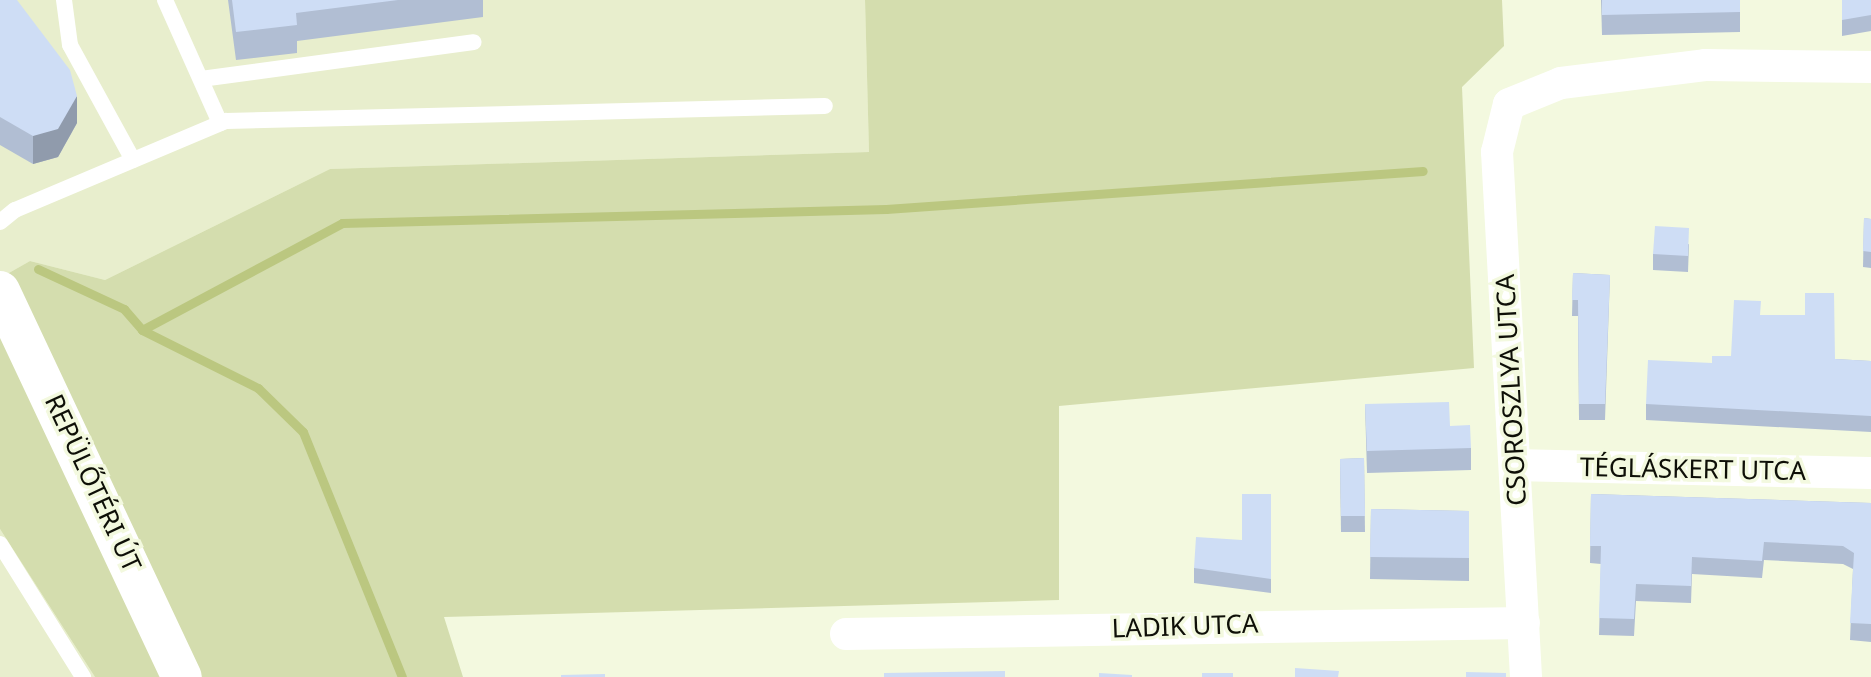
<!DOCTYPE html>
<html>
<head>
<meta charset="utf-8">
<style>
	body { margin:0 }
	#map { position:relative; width:1871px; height:677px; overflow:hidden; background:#f3f9df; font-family:"Noto Sans",sans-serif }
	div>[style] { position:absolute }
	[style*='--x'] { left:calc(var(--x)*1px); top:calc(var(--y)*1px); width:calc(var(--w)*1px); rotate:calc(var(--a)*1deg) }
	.built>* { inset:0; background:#e8eecd }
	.green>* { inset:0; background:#d4ddae }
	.stream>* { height:9px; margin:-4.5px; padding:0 4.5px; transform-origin:4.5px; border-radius:4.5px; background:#bbc780 }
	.service>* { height:16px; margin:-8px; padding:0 8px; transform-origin:8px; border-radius:8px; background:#fff }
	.minor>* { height:32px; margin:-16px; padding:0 16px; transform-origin:16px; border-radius:16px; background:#fff }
	.tertiary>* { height:40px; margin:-20px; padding:0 20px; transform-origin:20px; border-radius:20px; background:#fff }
	.wall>* { inset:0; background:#b1bed3 }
	.shaded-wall>* { inset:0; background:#909bac }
	.building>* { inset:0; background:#ceddf5 }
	span { translate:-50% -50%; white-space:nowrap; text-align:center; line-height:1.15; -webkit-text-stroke:7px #f3f9df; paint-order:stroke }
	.street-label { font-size:26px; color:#0e0f07 }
</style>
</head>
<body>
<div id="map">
	<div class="built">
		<div style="clip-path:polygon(0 0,865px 0,869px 152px,330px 169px,105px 280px,30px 261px,0 278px)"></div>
		<div style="clip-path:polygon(0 529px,95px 677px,0 677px)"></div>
	</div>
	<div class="green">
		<div style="clip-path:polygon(865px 0,1502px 0,1504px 46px,1462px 87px,1474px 368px,1059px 406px,1059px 600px,444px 617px,463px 677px,95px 677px,0 529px,0 278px,30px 261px,105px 280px,330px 169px,869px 152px)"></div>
	</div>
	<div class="stream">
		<div style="--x:38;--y:269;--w:95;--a:24.9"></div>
		<div style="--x:124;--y:309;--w:28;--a:49"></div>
		<div style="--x:142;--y:330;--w:227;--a:-28.1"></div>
		<div style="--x:342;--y:223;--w:544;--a:-1.47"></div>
		<div style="--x:886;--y:209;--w:538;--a:-4.05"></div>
		<div style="--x:142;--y:330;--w:130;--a:26.6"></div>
		<div style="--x:258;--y:388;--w:63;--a:44.4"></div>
		<div style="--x:303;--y:432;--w:264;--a:68"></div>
	</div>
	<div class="service">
		<div style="--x:64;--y:0;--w:45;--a:82.4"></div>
		<div style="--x:70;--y:45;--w:131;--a:61.3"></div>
		<div style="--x:165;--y:0;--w:135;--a:65.9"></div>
		<div style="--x:201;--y:79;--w:275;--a:-7.7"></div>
		<div style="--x:0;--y:222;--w:19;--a:-39"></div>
		<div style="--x:15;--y:210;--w:229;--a:-22.9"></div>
		<div style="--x:226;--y:121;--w:599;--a:-1.43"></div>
		<div style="--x:0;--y:544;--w:157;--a:58"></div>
	</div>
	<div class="minor">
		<div style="--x:1515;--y:465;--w:356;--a:1.3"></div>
		<div style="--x:846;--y:634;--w:678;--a:-0.93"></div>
		<div style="--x:1526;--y:677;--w:526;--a:-93.16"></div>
		<div style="--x:1497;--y:152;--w:49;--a:-76"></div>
		<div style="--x:1509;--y:104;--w:56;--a:-22"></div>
		<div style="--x:1561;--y:83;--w:145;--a:-7.1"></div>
		<div style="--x:1705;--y:65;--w:166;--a:0.7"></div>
	</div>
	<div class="tertiary">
		<div style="--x:0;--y:291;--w:427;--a:64.8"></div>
	</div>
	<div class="wall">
		<div style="clip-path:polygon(0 0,77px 123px,58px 157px,33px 164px,0 145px)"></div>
		<div style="clip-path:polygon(228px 0,483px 0,483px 17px,297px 41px,297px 53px,236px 60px)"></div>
		<div style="clip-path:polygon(1601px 0,1740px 0,1740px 32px,1602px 35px)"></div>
		<div style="clip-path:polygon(1842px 0,1871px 0,1871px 31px,1842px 36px)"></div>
		<div style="clip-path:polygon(1864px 218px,1871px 219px,1871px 268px,1863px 267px)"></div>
		<div style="clip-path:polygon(1689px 244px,1688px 272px,1653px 270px,1653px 254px)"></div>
		<div style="clip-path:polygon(1573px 273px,1610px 275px,1605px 420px,1579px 420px,1578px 316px,1572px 316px)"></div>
		<div style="clip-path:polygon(1761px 315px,1835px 359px,1871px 361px,1871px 432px,1646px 420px,1646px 404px,1712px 363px,1731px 356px)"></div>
		<div style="clip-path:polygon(1365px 404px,1450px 426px,1471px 448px,1471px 470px,1367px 473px)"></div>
		<div style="clip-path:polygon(1364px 458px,1365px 532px,1341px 532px,1340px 459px)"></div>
		<div style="clip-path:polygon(1271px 494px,1271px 593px,1194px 583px,1194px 568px,1242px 540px)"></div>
		<div style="clip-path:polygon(1591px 494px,1871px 503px,1871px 642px,1850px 640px,1853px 569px,1843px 564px,1764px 560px,1762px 578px,1692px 574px,1691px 603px,1636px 601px,1634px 636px,1599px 635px,1601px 564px,1590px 563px)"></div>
		<div style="clip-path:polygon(1371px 509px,1469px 511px,1469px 581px,1370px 579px)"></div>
	</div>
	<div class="shaded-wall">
		<div style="clip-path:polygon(77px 96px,77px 123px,58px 157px,33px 164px,33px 136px)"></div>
	</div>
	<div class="building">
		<div style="clip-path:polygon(0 0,17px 0,70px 70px,77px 96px,58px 129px,33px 136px,0 117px)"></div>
		<div style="clip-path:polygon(232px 0,398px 0,296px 13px,297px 25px,236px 32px)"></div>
		<div style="clip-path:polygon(1602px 0,1740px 0,1740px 12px,1602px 15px)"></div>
		<div style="clip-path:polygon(1842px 0,1871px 0,1871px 15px,1842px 20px)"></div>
		<div style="clip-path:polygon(1864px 218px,1871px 219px,1871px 252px,1863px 251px)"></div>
		<div style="clip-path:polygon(1655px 226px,1689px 228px,1688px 256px,1653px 254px)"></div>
		<div style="clip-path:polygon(1573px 273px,1610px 275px,1605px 404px,1579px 404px,1578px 300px,1572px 300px)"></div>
		<div style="clip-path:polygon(1805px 293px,1834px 293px,1835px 359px,1871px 361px,1871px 416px,1646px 404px,1648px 360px,1712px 363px,1712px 356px,1731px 356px,1734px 300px,1761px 301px,1760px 315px,1805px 315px)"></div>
		<div style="clip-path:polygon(1449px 402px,1450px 426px,1470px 425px,1471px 448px,1367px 451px,1365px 404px)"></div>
		<div style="clip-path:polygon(1364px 458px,1365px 516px,1341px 516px,1340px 459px)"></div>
		<div style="clip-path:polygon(1242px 494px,1271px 494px,1271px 579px,1194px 568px,1196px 537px,1242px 540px)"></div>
		<div style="clip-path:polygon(1591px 494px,1871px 503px,1871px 624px,1850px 623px,1854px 553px,1843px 546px,1764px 542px,1762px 561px,1692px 557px,1691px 586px,1636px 584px,1634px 619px,1599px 618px,1601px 546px,1590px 546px)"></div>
		<div style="clip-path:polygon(1371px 509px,1469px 511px,1469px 558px,1370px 557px)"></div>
		<div style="clip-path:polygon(1295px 668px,1339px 671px,1338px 677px,1295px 677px)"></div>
		<div style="clip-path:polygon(1005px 671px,1005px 677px,884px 677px,884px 673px)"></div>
		<div style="clip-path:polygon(1466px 672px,1506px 673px,1506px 677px,1466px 677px)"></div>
		<div style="clip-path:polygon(1099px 673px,1132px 675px,1132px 677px,1099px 677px)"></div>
		<div style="clip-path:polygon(1202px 673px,1233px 673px,1233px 677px,1202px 677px)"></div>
		<div style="clip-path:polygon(605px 674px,605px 677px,561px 677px,561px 675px)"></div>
	</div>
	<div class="street-label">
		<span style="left:1511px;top:390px;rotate:-93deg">CSOROSZLYA UTCA</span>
		<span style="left:1693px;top:469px;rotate:1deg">TÉGLÁSKERT UTCA</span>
		<span style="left:93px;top:483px;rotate:65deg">REPÜLŐTÉRI ÚT</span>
		<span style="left:1185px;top:626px;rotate:-2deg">LADIK UTCA</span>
	</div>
</div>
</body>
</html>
